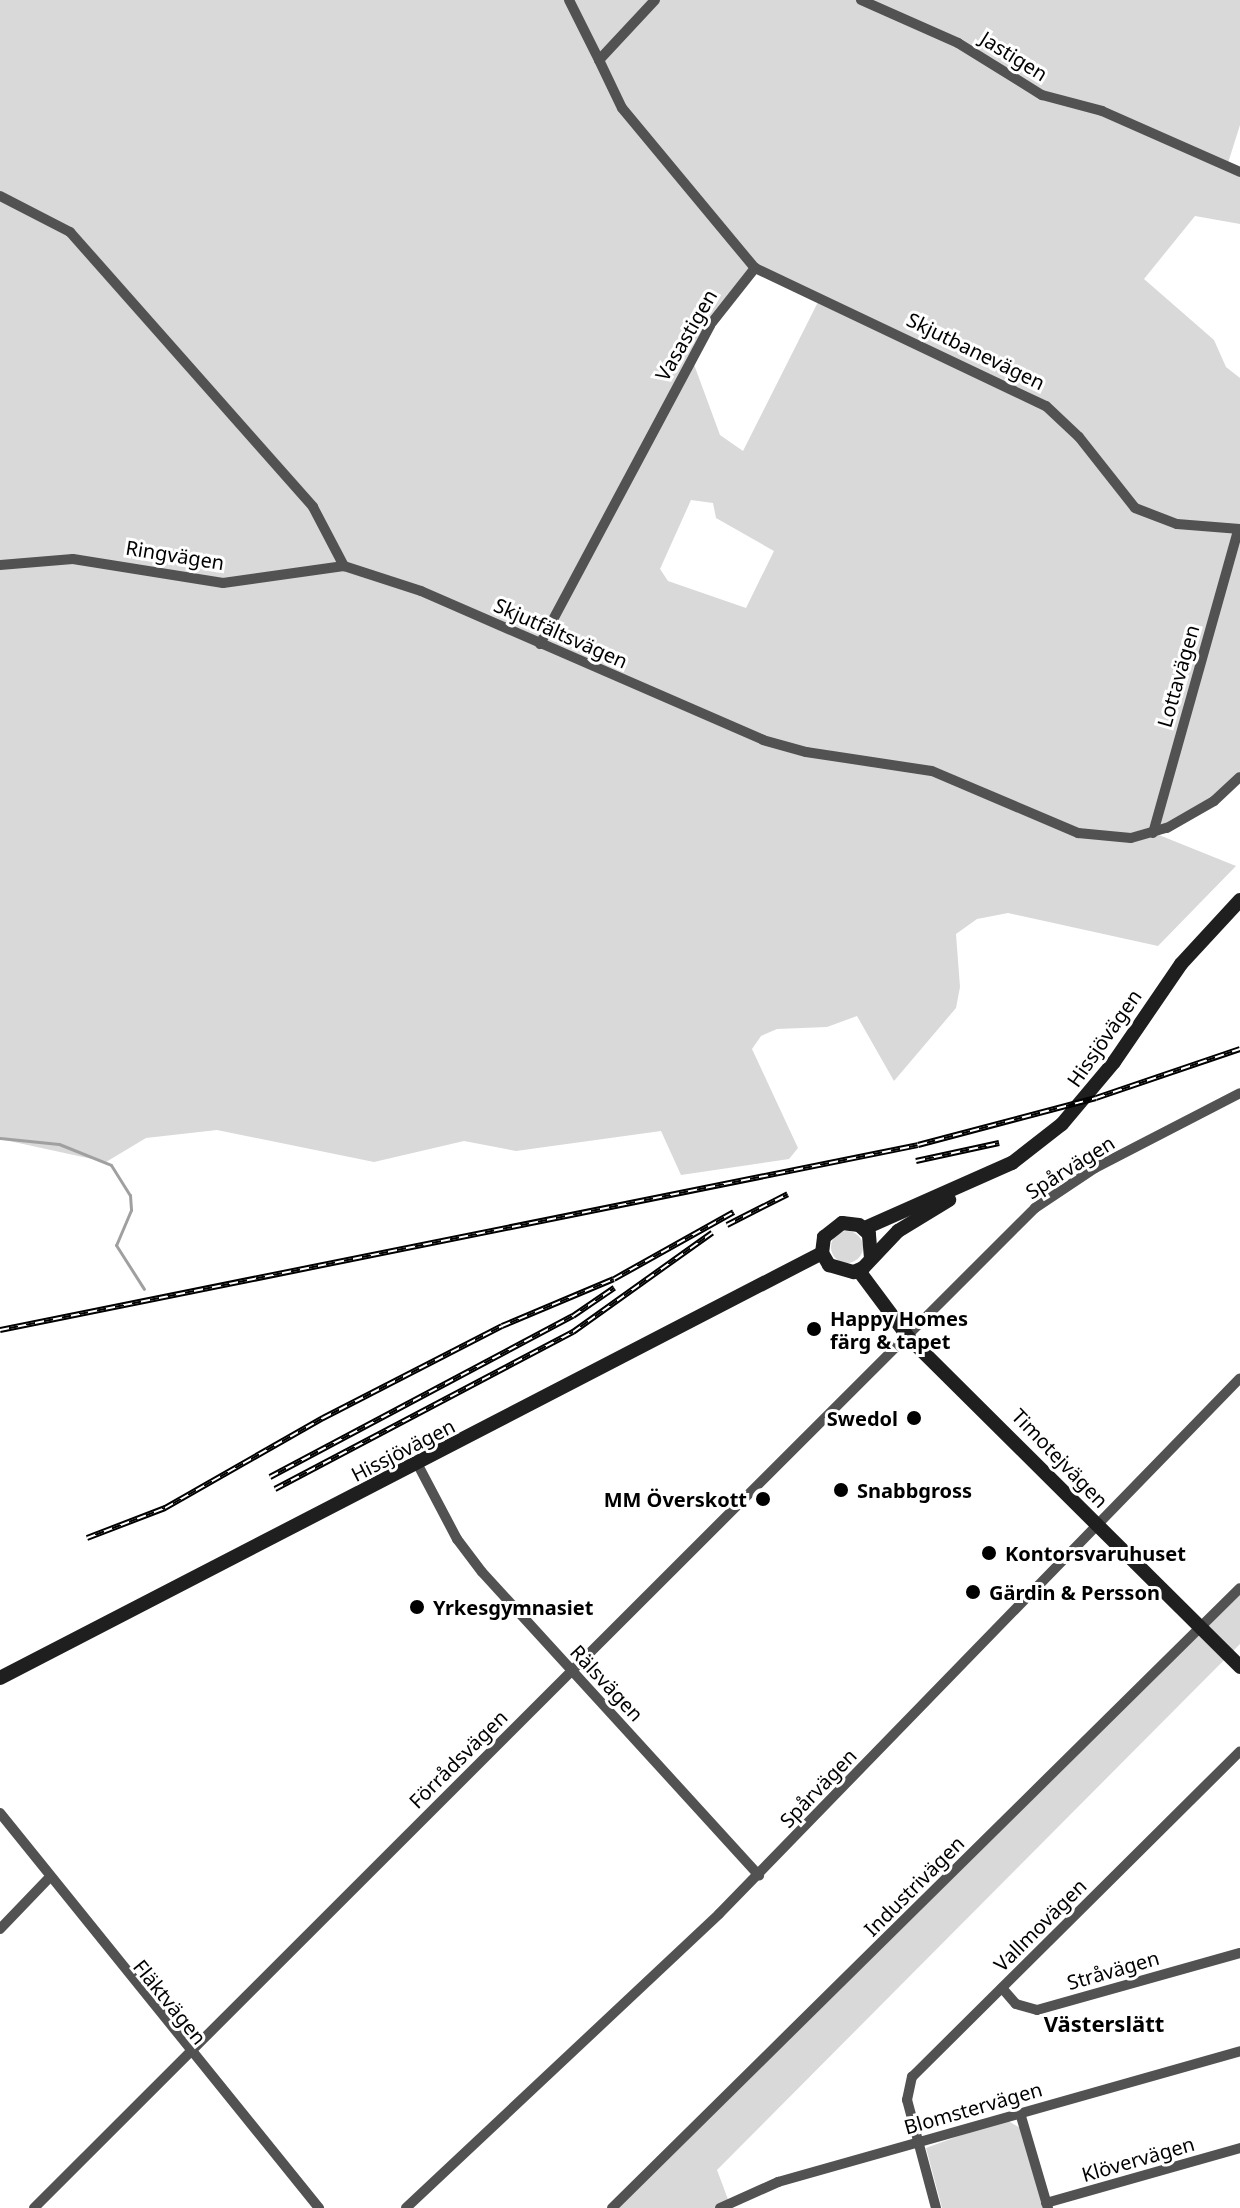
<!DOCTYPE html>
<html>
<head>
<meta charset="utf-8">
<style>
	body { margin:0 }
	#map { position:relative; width:1240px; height:2208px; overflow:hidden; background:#fff; font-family:"Noto Sans",sans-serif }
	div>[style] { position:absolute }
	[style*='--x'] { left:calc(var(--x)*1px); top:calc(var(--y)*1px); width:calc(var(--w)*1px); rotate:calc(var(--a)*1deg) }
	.green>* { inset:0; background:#d9d9d9 }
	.round { border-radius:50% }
	.stream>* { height:3px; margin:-1.5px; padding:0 1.5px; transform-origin:1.5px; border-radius:1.5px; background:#a0a0a0 }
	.street>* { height:10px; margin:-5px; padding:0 5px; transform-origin:5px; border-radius:5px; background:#525252 }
	.secondary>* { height:14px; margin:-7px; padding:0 7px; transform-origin:7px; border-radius:7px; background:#1f1f1f }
	.rail>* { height:6px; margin-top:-3px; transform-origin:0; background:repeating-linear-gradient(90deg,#fff 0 9px,#000 0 18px); box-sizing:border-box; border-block:2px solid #000 }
	.dots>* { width:22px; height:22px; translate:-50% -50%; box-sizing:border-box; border:4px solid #fff; border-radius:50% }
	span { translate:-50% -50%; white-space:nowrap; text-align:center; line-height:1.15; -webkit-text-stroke:6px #fff; paint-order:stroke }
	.street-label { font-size:20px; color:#000 }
	.poi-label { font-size:20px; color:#000; font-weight:700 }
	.left { translate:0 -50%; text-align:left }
	.right { translate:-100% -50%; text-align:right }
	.neighbourhood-label { font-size:22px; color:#000; font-weight:700 }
</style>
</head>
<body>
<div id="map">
	<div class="green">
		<div style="clip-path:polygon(evenodd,0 0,1240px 0,1240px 125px,1228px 163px,1240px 171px,1240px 224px,1195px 216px,1144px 279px,1214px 340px,1226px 367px,1240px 378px,1240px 777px,1214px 801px,1154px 833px,1236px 866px,1158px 946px,1008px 913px,977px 919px,956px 934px,960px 987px,956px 1008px,894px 1081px,857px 1016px,827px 1027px,777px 1029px,761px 1036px,752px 1049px,798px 1148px,789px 1159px,681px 1175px,661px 1131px,516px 1151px,464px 1141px,374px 1162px,217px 1130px,146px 1138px,106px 1162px,0 1139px,0 0,755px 268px,820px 298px,743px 451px,720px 435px,692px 359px,755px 268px,0 0,691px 500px,713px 503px,716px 518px,774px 551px,746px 608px,668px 581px,660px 569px,691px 500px)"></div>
		<div class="round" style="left:831px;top:1231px;width:32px;height:32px"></div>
		<div style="clip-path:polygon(1240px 1588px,1240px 1644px,717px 2170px,729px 2202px,720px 2208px,612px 2208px)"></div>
		<div style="clip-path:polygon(1005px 2119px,1022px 2129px,1044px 2208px,942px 2208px,926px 2148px)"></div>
	</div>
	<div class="stream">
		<div style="--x:0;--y:1138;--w:59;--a:5.8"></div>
		<div style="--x:59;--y:1144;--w:56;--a:22"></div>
		<div style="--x:111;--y:1165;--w:36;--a:58"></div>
		<div style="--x:130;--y:1195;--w:15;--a:86"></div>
		<div style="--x:131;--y:1210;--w:38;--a:113"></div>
		<div style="--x:116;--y:1245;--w:52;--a:57.5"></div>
	</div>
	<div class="street">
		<div style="--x:569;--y:0;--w:67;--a:63.4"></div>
		<div style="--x:655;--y:0;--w:82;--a:133"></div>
		<div style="--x:599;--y:60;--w:53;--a:64.4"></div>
		<div style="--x:622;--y:108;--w:208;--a:50.3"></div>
		<div style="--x:861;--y:0;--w:106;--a:23.9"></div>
		<div style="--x:958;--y:43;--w:99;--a:31.8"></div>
		<div style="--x:1042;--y:95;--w:62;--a:14.9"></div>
		<div style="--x:1102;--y:111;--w:151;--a:23.8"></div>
		<div style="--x:0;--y:196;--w:79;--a:27.2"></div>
		<div style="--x:70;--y:232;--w:367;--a:48.5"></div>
		<div style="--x:313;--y:507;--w:67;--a:62.3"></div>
		<div style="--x:344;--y:566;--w:81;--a:18"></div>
		<div style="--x:421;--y:591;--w:373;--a:23.5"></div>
		<div style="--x:763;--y:740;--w:45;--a:15.6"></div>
		<div style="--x:806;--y:752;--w:127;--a:8.6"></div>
		<div style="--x:932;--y:771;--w:159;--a:23"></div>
		<div style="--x:1078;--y:833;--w:53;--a:5.4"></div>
		<div style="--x:1131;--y:838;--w:37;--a:-16"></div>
		<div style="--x:1167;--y:828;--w:54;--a:-29.9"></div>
		<div style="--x:1214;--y:801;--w:35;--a:-43"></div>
		<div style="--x:755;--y:268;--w:322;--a:25.4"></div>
		<div style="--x:1046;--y:406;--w:45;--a:43.2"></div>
		<div style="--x:1079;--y:437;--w:90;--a:51.7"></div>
		<div style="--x:1135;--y:508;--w:45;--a:20.9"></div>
		<div style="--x:1177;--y:524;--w:63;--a:4.5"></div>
		<div style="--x:0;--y:565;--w:73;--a:-4.7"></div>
		<div style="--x:73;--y:559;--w:152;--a:9.1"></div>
		<div style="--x:223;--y:583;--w:122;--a:-8"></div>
		<div style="--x:540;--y:644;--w:361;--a:-61.9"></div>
		<div style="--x:710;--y:325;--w:73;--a:-51.7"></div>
		<div style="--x:1153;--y:833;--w:315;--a:-74.3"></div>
		<div style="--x:418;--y:1465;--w:84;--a:62.2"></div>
		<div style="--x:457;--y:1539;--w:41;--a:52.9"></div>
		<div style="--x:482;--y:1572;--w:411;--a:47.6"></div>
		<div style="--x:0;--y:1813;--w:508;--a:51.08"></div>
		<div style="--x:0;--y:1929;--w:69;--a:-46.2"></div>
		<div style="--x:1002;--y:1988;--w:21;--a:49"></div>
		<div style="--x:1016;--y:2004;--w:22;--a:16"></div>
		<div style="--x:1037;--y:2010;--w:211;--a:-15.7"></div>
		<div style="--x:1020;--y:2113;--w:99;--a:73.6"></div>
		<div style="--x:1046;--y:2203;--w:202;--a:-15.8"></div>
		<div style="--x:34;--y:2208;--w:1415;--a:-44.97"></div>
		<div style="--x:1035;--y:1208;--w:72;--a:-33.7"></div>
		<div style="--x:1095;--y:1168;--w:163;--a:-27.3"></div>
		<div style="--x:406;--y:2208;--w:429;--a:-43.2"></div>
		<div style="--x:719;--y:1914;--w:747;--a:-45.81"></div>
		<div style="--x:612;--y:2208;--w:882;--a:-44.63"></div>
		<div style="--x:720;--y:2208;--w:64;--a:-24.1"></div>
		<div style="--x:778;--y:2182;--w:480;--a:-15.8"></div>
		<div style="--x:936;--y:2208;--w:112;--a:-105"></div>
		<div style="--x:907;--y:2100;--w:24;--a:-78"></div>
		<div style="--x:912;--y:2077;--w:462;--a:-44.8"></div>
	</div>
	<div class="secondary">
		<div style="--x:865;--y:1228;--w:161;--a:-23.9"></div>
		<div style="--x:1012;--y:1163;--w:63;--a:-38"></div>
		<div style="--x:1062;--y:1124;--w:81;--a:-50"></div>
		<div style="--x:1114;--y:1062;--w:119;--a:-55.6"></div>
		<div style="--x:1181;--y:964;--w:87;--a:-47.3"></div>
		<div style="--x:871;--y:1258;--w:24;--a:-95"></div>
		<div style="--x:869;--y:1234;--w:13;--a:-138"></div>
		<div style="--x:859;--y:1225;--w:17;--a:-173"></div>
		<div style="--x:842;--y:1223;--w:23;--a:142"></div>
		<div style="--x:824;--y:1237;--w:16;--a:97"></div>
		<div style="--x:822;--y:1253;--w:14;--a:60"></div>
		<div style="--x:829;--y:1265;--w:26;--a:16"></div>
		<div style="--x:854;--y:1272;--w:10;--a:-24"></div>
		<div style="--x:863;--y:1268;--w:51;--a:-46.6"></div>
		<div style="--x:898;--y:1231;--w:60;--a:-31.3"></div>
		<div style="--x:859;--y:1271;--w:84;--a:53.3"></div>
		<div style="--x:909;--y:1338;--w:467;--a:44.8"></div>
		<div style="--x:0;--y:1678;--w:925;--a:-27.34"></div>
	</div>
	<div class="rail">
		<div style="--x:916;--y:1161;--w:85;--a:-12.2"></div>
		<div style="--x:727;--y:1225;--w:68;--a:-26.9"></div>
		<div style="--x:0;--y:1330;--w:936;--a:-11.39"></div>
		<div style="--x:918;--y:1145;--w:184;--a:-14.8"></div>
		<div style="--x:1096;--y:1098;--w:152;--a:-18.8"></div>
		<div style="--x:270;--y:1477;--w:343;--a:-28"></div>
		<div style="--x:573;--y:1316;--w:50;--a:-34.3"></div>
		<div style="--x:275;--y:1489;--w:337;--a:-27.8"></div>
		<div style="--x:573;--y:1332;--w:171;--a:-35.5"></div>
		<div style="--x:87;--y:1538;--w:84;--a:-21"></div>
		<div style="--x:165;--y:1508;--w:182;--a:-29.7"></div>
		<div style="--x:323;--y:1418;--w:201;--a:-27.2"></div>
		<div style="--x:502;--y:1326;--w:121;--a:-22.8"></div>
		<div style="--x:614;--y:1279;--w:137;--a:-29.2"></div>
	</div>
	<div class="dots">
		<div style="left:814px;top:1329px;background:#000"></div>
		<div style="left:914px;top:1418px;background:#000"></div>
		<div style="left:841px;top:1490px;background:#000"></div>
		<div style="left:763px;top:1499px;background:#000"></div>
		<div style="left:989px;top:1553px;background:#000"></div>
		<div style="left:973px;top:1592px;background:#000"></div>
		<div style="left:417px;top:1607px;background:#000"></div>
	</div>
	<div class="street-label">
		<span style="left:1014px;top:56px;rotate:32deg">Jastigen</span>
		<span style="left:686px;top:335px;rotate:-60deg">Vasastigen</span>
		<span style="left:976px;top:351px;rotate:26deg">Skjutbanevägen</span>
		<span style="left:175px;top:555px;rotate:9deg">Ringvägen</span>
		<span style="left:561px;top:633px;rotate:24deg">Skjutfältsvägen</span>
		<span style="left:1178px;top:676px;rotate:-74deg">Lottavägen</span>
		<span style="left:1104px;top:1038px;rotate:-55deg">Hissjövägen</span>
		<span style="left:1070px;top:1167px;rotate:-32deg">Spårvägen</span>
		<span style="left:403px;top:1450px;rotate:-27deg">Hissjövägen</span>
		<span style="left:1060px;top:1458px;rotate:46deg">Timotejvägen</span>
		<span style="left:607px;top:1683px;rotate:47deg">Rälsvägen</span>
		<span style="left:458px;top:1759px;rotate:-45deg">Förrådsvägen</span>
		<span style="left:818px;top:1788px;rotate:-46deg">Spårvägen</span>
		<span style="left:914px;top:1886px;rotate:-45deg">Industrivägen</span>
		<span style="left:1040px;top:1925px;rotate:-45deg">Vallmovägen</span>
		<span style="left:1113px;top:1970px;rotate:-16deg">Stråvägen</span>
		<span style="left:170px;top:2002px;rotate:51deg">Fläktvägen</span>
		<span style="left:973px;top:2108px;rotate:-16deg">Blomstervägen</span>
		<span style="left:1138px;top:2159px;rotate:-16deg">Klövervägen</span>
	</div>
	<div class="poi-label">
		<span class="left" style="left:830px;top:1330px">Happy Homes<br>färg &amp; tapet</span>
		<span class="right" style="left:898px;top:1418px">Swedol</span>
		<span class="left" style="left:857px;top:1490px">Snabbgross</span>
		<span class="right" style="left:747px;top:1499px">MM Överskott</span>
		<span class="left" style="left:1005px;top:1553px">Kontorsvaruhuset</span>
		<span class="left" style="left:989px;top:1592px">Gärdin &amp; Persson</span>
		<span class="left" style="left:433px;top:1607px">Yrkesgymnasiet</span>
	</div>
	<div class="neighbourhood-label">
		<span style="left:1104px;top:2024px">Västerslätt</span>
	</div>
</div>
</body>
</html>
